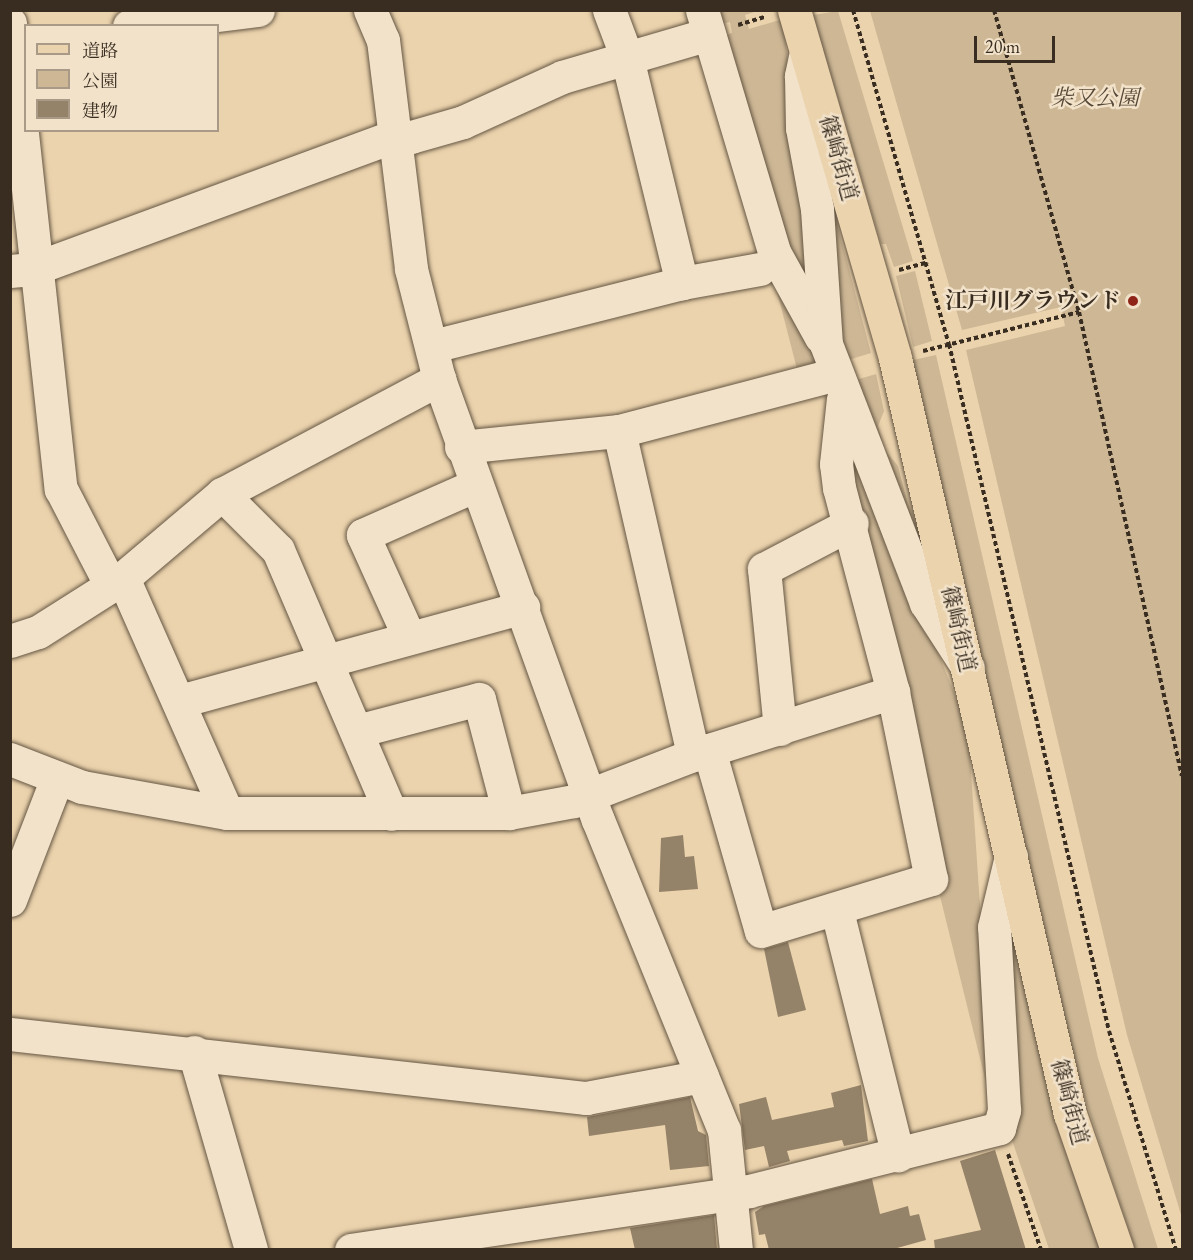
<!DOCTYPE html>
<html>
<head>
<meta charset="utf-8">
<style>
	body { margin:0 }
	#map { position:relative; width:1193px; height:1260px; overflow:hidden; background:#ebd3ad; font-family:"EB Garamond","Noto Serif JP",serif }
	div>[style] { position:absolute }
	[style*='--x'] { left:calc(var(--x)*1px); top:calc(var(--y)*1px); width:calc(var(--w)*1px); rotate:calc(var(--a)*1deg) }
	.green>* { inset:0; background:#cdb795 }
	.building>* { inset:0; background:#958369 }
	.path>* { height:4px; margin-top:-2px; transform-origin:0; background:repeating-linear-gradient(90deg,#382d20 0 4.5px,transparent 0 7.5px) }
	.roads { filter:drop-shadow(0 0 2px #655643) drop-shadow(0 0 2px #655643) }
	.minor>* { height:33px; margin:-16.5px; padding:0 16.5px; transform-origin:16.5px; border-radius:16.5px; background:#f2e2ca }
	.major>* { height:33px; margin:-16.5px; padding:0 16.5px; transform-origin:16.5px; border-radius:16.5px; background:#ebd3ad }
	.dots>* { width:16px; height:16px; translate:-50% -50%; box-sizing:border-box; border:3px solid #f2e2ca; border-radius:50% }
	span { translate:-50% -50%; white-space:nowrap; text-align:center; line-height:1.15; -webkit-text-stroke:5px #f2e2ca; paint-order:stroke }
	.park-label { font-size:22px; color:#564937; font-style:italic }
	.street-label { font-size:22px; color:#382d20 }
	.poi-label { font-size:22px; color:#382d20; font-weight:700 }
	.right { translate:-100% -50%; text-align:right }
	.frame { position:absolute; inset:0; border:12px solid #382d20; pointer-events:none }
	.legend { position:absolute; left:24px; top:24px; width:195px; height:108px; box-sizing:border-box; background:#f2e2ca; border:2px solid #a89a86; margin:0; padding:8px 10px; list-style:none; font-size:18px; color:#382d20 }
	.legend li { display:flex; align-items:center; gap:12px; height:30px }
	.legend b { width:30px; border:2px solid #a89a86 }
	.scale { position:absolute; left:974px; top:36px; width:81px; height:27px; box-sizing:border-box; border:3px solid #382d20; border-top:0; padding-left:8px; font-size:18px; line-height:21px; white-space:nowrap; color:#382d20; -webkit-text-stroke:4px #f2e2ca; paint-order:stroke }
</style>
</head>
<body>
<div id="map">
	<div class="green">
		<div style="clip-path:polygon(711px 11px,757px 11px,745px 15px,749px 29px,783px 19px,816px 312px,786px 256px,719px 37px,732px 33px,730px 22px,716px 25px)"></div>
		<div style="clip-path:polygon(838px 11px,913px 261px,894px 267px,886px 244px,881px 244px,813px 15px)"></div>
		<div style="clip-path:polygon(870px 11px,1182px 11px,1182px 1218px,1127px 1035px,966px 350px,1065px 326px,1061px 307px,962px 330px)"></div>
		<div style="clip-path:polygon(812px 129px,871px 353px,845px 361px)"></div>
		<div style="clip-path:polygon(771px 268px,821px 361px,799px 377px)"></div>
		<div style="clip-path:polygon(915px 271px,932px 341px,913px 347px,896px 276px)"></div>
		<div style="clip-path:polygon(936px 355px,1098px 1058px,1158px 1249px,1135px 1249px,1074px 1065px,913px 360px)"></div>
		<div style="clip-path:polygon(876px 374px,884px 411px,878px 426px,884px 449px,898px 466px,931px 592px,849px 382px)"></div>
		<div style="clip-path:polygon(845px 422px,968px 727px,994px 1115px,938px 888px,859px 520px)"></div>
		<div style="clip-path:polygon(1011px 929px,1052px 1098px,1102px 1249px,1049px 1249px,1011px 1137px,1005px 933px)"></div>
	</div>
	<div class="building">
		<div style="clip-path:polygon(683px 835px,685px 857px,694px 856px,698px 889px,659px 892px,661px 838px)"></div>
		<div style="clip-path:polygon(788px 942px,806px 1010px,778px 1017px,764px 949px)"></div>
		<div style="clip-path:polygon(861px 1085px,868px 1141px,844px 1146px,842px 1140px,787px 1151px,790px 1161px,769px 1167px,764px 1146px,745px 1150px,739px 1104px,766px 1097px,772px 1120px,834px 1107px,831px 1093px)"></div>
		<div style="clip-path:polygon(690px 1097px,698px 1131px,706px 1135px,709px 1166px,670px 1170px,665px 1125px,589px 1136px,587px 1117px)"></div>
		<div style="clip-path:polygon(995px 1150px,1026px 1250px,935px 1250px,934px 1240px,981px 1230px,960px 1161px)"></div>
		<div style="clip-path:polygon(872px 1179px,880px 1214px,908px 1206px,910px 1216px,919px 1214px,926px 1240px,890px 1250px,769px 1250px,765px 1234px,759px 1235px,755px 1212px,764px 1206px)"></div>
		<div style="clip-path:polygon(714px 1215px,717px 1250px,635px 1250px,630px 1228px)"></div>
	</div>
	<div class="path">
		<div style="--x:853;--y:10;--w:348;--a:74"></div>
		<div style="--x:949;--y:344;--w:705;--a:76.89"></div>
		<div style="--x:1109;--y:1031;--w:229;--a:73"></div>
		<div style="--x:994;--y:10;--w:314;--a:74.3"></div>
		<div style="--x:1079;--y:312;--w:475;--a:77.5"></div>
		<div style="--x:738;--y:25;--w:28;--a:-17"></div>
		<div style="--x:899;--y:270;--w:30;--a:-15"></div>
		<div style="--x:923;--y:351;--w:161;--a:-14"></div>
		<div style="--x:1008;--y:1154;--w:102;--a:71"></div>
	</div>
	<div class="roads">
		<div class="minor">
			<div style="--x:370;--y:10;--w:33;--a:67"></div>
			<div style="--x:383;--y:40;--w:231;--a:83"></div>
			<div style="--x:411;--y:269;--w:114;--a:75.7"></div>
			<div style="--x:439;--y:379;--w:469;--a:70.2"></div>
			<div style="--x:598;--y:820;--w:335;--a:67.9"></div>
			<div style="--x:724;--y:1130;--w:121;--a:84.3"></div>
			<div style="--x:609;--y:10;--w:51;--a:69.4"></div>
			<div style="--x:627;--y:58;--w:232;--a:76.3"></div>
			<div style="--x:702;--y:10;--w:252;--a:73.4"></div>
			<div style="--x:774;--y:252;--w:97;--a:61.1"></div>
			<div style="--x:10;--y:23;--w:469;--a:83.8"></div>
			<div style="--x:61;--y:489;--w:109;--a:62.7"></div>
			<div style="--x:129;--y:26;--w:130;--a:-7.1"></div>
			<div style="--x:806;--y:52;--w:25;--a:102"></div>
			<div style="--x:801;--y:76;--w:52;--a:88.9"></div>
			<div style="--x:802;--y:128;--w:82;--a:79.5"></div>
			<div style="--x:817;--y:209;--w:135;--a:86.2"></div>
			<div style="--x:826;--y:344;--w:278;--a:68.9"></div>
			<div style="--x:926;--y:603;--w:77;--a:57.1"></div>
			<div style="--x:10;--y:271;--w:23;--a:-5"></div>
			<div style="--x:33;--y:269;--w:385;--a:-20.2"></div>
			<div style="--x:394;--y:136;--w:17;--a:3"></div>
			<div style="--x:411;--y:137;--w:54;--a:-16.1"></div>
			<div style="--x:463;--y:122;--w:109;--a:-24.4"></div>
			<div style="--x:562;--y:77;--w:153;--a:-16.3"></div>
			<div style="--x:433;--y:346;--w:257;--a:-14.2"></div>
			<div style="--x:682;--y:283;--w:79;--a:-10.2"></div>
			<div style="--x:619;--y:431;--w:332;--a:77.1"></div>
			<div style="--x:461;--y:447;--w:159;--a:-5.8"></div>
			<div style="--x:619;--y:431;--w:224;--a:-14.7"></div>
			<div style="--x:222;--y:494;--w:79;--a:45"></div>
			<div style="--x:278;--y:550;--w:287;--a:66.8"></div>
			<div style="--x:123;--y:578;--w:257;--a:66.1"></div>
			<div style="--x:409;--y:637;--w:112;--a:-114.3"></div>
			<div style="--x:363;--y:535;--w:124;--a:-23.9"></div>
			<div style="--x:10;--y:641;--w:29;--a:-18"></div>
			<div style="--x:38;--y:632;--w:101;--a:-32.4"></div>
			<div style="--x:123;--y:578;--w:130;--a:-40.3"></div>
			<div style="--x:222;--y:494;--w:246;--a:-27.9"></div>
			<div style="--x:180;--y:701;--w:356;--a:-15.3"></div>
			<div style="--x:780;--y:729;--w:161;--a:-95.7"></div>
			<div style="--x:764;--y:569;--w:99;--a:-27.6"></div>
			<div style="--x:357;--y:731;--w:126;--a:-14.7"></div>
			<div style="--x:479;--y:699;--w:118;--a:75.3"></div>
			<div style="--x:709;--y:750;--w:188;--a:74"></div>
			<div style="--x:761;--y:931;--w:178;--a:-17"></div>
			<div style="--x:931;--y:879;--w:191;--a:-101.5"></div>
			<div style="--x:893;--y:692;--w:211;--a:-104.8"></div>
			<div style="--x:839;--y:488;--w:24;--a:-97"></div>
			<div style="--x:836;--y:464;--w:65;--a:-83.9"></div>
			<div style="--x:10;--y:759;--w:77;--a:21.3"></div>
			<div style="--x:82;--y:787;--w:147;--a:10.2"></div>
			<div style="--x:227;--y:813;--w:282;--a:0"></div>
			<div style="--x:509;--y:813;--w:66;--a:-10.5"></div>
			<div style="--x:574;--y:801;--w:128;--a:-21.1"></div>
			<div style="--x:693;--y:755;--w:210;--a:-17.5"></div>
			<div style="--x:10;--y:900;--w:131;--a:-68.9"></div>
			<div style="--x:837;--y:911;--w:252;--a:76"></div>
			<div style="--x:10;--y:1034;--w:580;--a:6.34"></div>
			<div style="--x:586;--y:1098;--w:118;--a:-10.7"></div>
			<div style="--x:194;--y:1052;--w:206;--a:73.9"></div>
			<div style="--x:351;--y:1250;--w:402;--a:-8.4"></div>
			<div style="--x:749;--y:1191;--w:258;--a:-14.1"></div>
			<div style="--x:999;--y:1128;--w:19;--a:-74"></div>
			<div style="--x:1004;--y:1110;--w:183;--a:-93.1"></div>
			<div style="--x:994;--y:927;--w:73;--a:-76.5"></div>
		</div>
		<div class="major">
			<div style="--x:794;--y:10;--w:362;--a:73.8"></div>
			<div style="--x:895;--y:358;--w:776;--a:76.97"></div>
			<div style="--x:1070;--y:1114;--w:144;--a:70.9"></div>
		</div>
	</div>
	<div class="dots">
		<div style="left:1133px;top:301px;background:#8f2418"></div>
	</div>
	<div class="park-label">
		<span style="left:1095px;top:98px">柴又公園</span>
	</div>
	<div class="street-label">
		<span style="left:839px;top:158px;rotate:74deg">篠崎街道</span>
		<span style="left:959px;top:629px;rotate:77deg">篠崎街道</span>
		<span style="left:1070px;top:1102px;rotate:75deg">篠崎街道</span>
	</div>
	<div class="poi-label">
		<span class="right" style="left:1121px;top:301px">江戸川グラウンド</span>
	</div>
	<div class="frame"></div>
	<ul class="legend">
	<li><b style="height:8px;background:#ebd3ad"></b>道路</li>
	<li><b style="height:16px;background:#cdb795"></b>公園</li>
	<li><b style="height:16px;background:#958369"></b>建物</li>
	</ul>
	<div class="scale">20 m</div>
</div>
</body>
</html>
